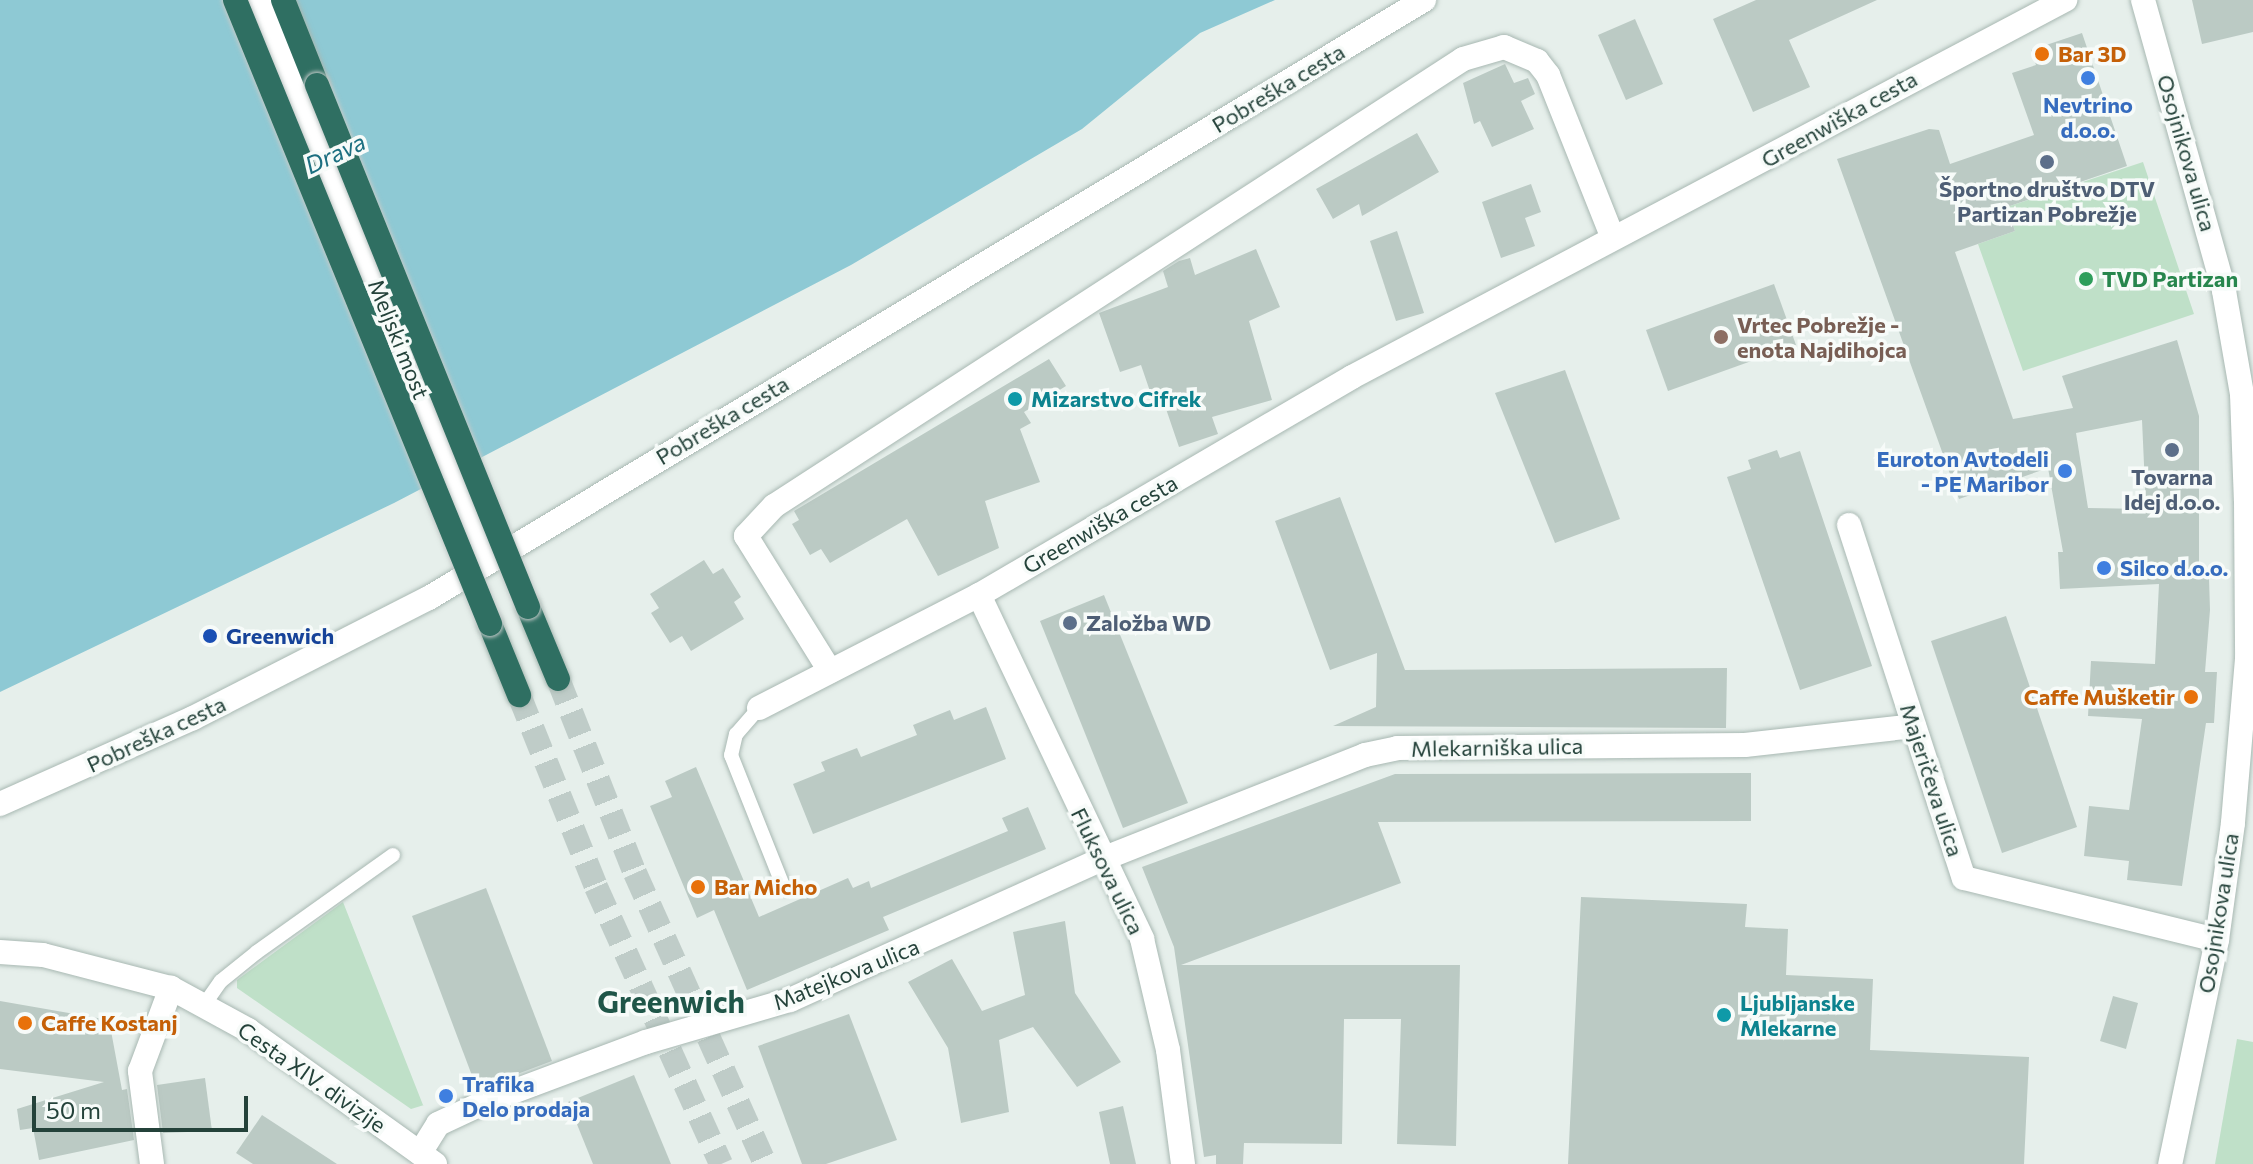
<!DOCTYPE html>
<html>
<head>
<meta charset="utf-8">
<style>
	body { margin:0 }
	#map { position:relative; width:2253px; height:1164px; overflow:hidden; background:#e6efeb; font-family:Commissioner,sans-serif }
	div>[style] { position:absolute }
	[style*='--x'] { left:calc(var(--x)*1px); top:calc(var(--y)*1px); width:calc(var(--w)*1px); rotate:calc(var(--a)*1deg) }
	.green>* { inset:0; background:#bfe0c8 }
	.water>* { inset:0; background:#8ec9d4 }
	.building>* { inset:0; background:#bbcac4 }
	.highway-tunnel>* { height:24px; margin-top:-12px; transform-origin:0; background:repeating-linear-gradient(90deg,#bfccc8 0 24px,transparent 0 36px) }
	.roads { filter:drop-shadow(0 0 2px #a8b8b2) drop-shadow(0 0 2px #a8b8b2) }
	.lane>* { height:14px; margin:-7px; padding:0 7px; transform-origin:7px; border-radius:7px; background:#fff }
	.street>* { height:24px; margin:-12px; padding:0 12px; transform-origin:12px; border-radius:12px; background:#fff }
	.secondary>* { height:24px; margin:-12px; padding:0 12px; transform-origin:12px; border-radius:12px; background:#fff }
	.highway>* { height:24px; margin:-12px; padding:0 12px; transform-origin:12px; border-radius:12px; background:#2f6f62 }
	.bridges { filter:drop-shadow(0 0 2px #c2cac8) drop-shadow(0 0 2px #c2cac8) }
	.highway-bridge>* { height:24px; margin:-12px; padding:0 12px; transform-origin:12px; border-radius:12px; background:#2f6f62 }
	.dots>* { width:22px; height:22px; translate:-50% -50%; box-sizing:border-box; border:4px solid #f7fbf9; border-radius:50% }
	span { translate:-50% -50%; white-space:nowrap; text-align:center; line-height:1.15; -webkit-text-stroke:7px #f7fbf9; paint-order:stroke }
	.food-label { font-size:22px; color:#c56008; font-weight:700 }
	.left { translate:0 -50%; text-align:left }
	.right { translate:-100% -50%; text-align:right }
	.street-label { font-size:22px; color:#24423a }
	.shop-label { font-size:22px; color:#366cbe; font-weight:700 }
	.service-label { font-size:22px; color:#4e5e75; font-weight:700 }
	.leisure-label { font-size:22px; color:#27864d; font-weight:700 }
	.education-label { font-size:22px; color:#785e54; font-weight:700 }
	.culture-label { font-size:22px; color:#0d838f; font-weight:700 }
	.transit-label { font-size:22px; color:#164399; font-weight:700 }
	.water-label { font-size:24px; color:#1c6f80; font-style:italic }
	.district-label { font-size:30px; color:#1f5548; font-weight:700 }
	.scale { position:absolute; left:32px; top:1096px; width:216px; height:36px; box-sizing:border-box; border:4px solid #24423a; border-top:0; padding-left:10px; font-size:24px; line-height:28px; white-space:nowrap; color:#24423a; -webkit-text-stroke:6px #f7fbf9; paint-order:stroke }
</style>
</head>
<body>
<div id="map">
	<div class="green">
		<div style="clip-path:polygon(2143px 162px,2194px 314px,2023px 371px,1978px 244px,2015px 231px,2007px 207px)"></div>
		<div style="clip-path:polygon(343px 902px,423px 1105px,424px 1105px,411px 1109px,237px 988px,237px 980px)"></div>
		<div style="clip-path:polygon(2237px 1039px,2253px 1042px,2253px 1164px,2215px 1164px)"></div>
	</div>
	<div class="water">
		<div style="clip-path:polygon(0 0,1275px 0,1200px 33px,1082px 129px,851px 265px,394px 503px,0 692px)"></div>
	</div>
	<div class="building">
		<div style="clip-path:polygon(1756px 0,1877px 0,1789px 40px,1810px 87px,1753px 112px,1713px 19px)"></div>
		<div style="clip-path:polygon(2192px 0,2253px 0,2253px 32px,2202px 44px)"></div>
		<div style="clip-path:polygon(1635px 19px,1663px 84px,1626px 100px,1598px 35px)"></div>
		<div style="clip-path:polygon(evenodd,2082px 33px,2127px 166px,2007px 207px,2015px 231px,1955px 252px,2013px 419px,2073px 408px,2062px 376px,2177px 340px,2199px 416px,2199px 578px,2209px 578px,2210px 610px,2205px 672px,2217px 672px,2214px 723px,2206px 723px,2182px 886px,2127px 880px,2129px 861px,2084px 856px,2089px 806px,2129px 810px,2142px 719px,2088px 716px,2091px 661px,2155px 664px,2159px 584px,2060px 589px,2058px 552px,2063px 552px,2048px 468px,1959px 499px,1837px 159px,1929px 129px,1939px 130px,1950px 164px,2034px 135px,2012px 73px,2036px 65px,2031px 50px,2082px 33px,2142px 420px,2146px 509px,2088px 508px,2076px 433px,2142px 420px)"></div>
		<div style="clip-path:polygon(1505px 64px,1514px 83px,1528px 78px,1535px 94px,1521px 101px,1534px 129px,1492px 147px,1480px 121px,1474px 124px,1463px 83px)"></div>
		<div style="clip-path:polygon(1417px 133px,1439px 172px,1362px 216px,1359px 204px,1333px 219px,1316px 189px)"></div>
		<div style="clip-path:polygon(1531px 184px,1541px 212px,1525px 218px,1535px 246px,1501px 258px,1482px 202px)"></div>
		<div style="clip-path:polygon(1397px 231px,1424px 313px,1396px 321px,1370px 241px)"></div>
		<div style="clip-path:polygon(1256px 249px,1280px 307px,1249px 321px,1272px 400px,1212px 417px,1218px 434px,1179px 447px,1164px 403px,1155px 406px,1141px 365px,1120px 372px,1099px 313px,1168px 287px,1163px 271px,1179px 261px,1190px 258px,1195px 275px)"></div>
		<div style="clip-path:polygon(1774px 284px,1796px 345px,1668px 391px,1646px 330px)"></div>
		<div style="clip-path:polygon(1049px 359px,1066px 386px,1024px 412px,1031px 423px,1020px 429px,1040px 482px,985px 501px,999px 548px,938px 576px,907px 519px,830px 563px,821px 549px,810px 555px,792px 524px,799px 520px,794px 511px)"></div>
		<div style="clip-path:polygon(1565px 370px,1620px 519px,1555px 543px,1495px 393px)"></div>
		<div style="clip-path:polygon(1777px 450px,1780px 458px,1800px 451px,1872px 666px,1800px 690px,1727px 477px,1751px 469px,1748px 460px)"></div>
		<div style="clip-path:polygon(1340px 497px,1405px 670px,1727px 668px,1726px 728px,1333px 726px,1376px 707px,1377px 653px,1330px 670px,1275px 521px)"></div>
		<div style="clip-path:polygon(704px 560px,713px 574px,723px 568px,741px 597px,734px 602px,744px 619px,691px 651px,682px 636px,670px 643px,651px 613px,659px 608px,650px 594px)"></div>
		<div style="clip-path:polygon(1104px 595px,1188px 803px,1123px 828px,1040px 621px)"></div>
		<div style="clip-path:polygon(2006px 616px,2077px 827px,2002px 853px,1931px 641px)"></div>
		<div style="clip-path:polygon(986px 707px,1006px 759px,813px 834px,793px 784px,825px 771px,821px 762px,857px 748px,861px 757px,917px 735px,913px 725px,950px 710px,954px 720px)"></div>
		<div style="clip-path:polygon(696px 767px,759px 917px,848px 878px,853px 888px,869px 881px,871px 888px,1008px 831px,1002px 818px,1028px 807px,1046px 849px,883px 917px,889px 930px,747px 990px,714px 910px,697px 918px,650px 806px,672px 797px,665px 781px)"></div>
		<div style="clip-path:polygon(1751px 773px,1751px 821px,1378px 822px,1401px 883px,1181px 965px,1460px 965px,1456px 1146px,1397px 1144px,1401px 1019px,1344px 1019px,1342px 1144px,1244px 1143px,1243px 1164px,1216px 1164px,1216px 1155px,1204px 1157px,1174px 947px,1142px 867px,1395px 774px)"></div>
		<div style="clip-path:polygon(486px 888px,552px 1061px,477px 1089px,412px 916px)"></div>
		<div style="clip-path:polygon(1581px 897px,1747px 904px,1745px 927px,1788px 929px,1786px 975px,1873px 979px,1870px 1050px,2029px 1057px,2024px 1164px,1568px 1164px)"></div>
		<div style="clip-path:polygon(1065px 921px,1075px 993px,1121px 1062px,1077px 1087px,1033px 1027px,999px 1040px,1009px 1112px,961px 1123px,948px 1048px,908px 982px,952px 959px,982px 1011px,1025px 995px,1013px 932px)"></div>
		<div style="clip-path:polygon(2113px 996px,2138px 1003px,2126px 1049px,2100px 1041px)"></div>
		<div style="clip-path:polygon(0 1001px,109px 1020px,122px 1090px,127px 1089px,134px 1140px,39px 1160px,33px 1128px,20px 1130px,17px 1109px,104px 1082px,0 1069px)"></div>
		<div style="clip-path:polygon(849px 1014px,897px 1140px,826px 1164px,802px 1164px,758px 1046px)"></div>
		<div style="clip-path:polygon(634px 1075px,671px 1164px,593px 1164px,568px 1102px)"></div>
		<div style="clip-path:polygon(205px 1078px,212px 1131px,163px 1133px,157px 1085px)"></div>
		<div style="clip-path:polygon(1123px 1106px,1136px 1164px,1110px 1164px,1099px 1112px)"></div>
		<div style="clip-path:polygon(262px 1115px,337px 1164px,253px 1164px,236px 1153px)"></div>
	</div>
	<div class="highway-tunnel">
		<div style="--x:558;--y:679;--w:209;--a:68.4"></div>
		<div style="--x:635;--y:873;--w:319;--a:65.9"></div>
		<div style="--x:519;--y:695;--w:207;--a:68.1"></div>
		<div style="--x:596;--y:887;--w:304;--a:65.7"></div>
	</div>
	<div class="roads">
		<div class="lane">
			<div style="--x:759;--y:708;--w:35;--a:131"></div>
			<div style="--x:736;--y:734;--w:22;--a:103"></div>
			<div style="--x:731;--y:755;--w:143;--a:68.3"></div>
			<div style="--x:204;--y:1005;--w:29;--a:-55"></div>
			<div style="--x:221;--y:981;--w:46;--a:-38.9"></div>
			<div style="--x:257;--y:952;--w:167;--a:-35.5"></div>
		</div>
		<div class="street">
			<div style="--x:1849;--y:525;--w:371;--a:72"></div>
			<div style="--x:1964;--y:878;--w:260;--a:13.8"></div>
			<div style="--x:979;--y:595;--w:381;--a:64.6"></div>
			<div style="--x:1142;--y:939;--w:114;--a:76.8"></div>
			<div style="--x:1168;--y:1050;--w:115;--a:82.5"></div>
			<div style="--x:830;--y:671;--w:159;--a:-121.9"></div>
			<div style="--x:746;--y:536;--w:41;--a:-47"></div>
			<div style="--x:774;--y:506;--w:821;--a:-32.97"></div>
			<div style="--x:1463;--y:59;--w:43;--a:-16.3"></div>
			<div style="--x:1504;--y:47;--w:36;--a:23"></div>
			<div style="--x:1537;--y:61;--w:18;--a:52"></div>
			<div style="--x:1548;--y:75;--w:175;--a:68.3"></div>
			<div style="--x:759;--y:708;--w:247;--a:-27.2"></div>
			<div style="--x:979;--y:595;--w:432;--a:-30.3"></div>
			<div style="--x:1352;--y:377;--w:807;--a:-27.87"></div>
			<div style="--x:0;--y:952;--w:43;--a:4"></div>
			<div style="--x:43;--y:955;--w:132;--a:14.5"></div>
			<div style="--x:171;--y:988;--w:88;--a:28.6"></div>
			<div style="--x:248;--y:1030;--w:230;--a:35.6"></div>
			<div style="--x:420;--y:1153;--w:34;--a:-58"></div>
			<div style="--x:438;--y:1124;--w:50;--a:-25"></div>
			<div style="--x:483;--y:1103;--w:174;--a:-20.5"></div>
			<div style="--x:646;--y:1042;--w:150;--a:-16.3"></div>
			<div style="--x:790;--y:1000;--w:340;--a:-24.3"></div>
			<div style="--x:1100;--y:860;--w:285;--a:-21.6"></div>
			<div style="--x:1365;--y:755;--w:33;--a:-12"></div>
			<div style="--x:1397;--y:748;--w:348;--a:-0.5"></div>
			<div style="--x:1745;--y:745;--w:170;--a:-6.4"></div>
			<div style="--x:152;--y:1164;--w:94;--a:-97.4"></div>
			<div style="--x:140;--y:1071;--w:89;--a:-69.5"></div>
		</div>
		<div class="secondary">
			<div style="--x:260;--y:0;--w:606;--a:67.71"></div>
			<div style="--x:2143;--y:0;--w:302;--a:74.4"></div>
			<div style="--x:2224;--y:291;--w:105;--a:80.1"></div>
			<div style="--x:2242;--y:394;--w:107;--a:87.9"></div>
			<div style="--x:2246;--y:501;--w:158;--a:89.6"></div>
			<div style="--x:2247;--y:659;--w:165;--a:94.9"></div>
			<div style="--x:2233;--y:823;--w:118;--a:97.8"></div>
			<div style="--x:2217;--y:940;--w:229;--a:101.8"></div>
			<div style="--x:0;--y:804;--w:211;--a:-24"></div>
			<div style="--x:193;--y:718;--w:265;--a:-27"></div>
			<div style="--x:429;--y:598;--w:1161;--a:-31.01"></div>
		</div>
		<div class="highway">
			<div style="--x:283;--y:0;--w:92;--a:68.2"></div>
			<div style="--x:528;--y:607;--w:78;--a:67.4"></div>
			<div style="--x:490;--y:624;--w:77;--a:67.8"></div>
		</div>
	</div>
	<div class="bridges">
		<div class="highway-bridge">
			<div style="--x:235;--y:0;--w:674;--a:67.77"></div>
			<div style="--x:317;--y:85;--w:563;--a:67.99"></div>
		</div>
	</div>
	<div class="dots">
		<div style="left:2042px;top:54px;background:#e8710a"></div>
		<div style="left:2088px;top:78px;background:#3f7fe0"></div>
		<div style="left:2047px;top:162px;background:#5c6f8a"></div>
		<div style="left:2086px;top:279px;background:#2e9e5b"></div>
		<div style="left:1721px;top:337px;background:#8d6e63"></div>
		<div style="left:1015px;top:399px;background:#0f9aa8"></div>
		<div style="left:2172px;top:450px;background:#5c6f8a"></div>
		<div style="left:2065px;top:471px;background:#3f7fe0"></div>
		<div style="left:2104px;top:568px;background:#3f7fe0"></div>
		<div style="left:1070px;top:623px;background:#5c6f8a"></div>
		<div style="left:210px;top:636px;background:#1a4fb4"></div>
		<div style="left:2191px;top:697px;background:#e8710a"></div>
		<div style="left:698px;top:887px;background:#e8710a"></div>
		<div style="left:1724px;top:1015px;background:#0f9aa8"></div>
		<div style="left:25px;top:1023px;background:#e8710a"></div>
		<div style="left:446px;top:1096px;background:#3f7fe0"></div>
	</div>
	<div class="food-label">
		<span class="left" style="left:2058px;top:54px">Bar 3D</span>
		<span class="right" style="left:2175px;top:697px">Caffe Mušketir</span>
		<span class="left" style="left:714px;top:887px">Bar Micho</span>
		<span class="left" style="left:41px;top:1023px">Caffe Kostanj</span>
	</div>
	<div class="street-label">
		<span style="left:1278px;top:88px;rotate:-31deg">Pobreška cesta</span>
		<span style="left:1839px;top:119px;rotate:-29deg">Greenwiška cesta</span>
		<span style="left:2187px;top:153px;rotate:74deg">Osojnikova ulica</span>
		<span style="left:399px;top:339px;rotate:68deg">Meljski most</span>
		<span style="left:722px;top:420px;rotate:-31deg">Pobreška cesta</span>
		<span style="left:1100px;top:524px;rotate:-30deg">Greenwiška cesta</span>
		<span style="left:156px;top:734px;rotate:-25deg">Pobreška cesta</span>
		<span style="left:1497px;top:747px;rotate:-1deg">Mlekarniška ulica</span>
		<span style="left:1932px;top:780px;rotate:72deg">Majeričeva ulica</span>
		<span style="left:1108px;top:871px;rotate:64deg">Fluksova ulica</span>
		<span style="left:2218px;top:913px;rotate:-81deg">Osojnikova ulica</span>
		<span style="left:846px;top:974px;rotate:-22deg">Matejkova ulica</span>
		<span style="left:312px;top:1077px;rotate:35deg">Cesta XIV. divizije</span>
	</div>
	<div class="shop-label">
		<span style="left:2088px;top:117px">Nevtrino<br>d.o.o.</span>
		<span class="right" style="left:2049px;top:471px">Euroton Avtodeli<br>- PE Maribor</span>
		<span class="left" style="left:2120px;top:568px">Silco d.o.o.</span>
		<span class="left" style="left:462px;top:1096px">Trafika<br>Delo prodaja</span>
	</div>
	<div class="service-label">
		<span style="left:2047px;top:201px">Športno društvo DTV<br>Partizan Pobrežje</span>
		<span style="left:2172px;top:489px">Tovarna<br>Idej d.o.o.</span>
		<span class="left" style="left:1086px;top:623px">Založba WD</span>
	</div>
	<div class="leisure-label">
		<span class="left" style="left:2102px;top:279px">TVD Partizan</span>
	</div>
	<div class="education-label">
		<span class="left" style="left:1737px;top:337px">Vrtec Pobrežje -<br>enota Najdihojca</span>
	</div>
	<div class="culture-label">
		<span class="left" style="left:1031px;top:399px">Mizarstvo Cifrek</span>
		<span class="left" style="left:1740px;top:1015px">Ljubljanske<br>Mlekarne</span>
	</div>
	<div class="transit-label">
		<span class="left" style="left:226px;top:636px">Greenwich</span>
	</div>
	<div class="water-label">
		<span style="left:335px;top:153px;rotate:-25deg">Drava</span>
	</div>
	<div class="district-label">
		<span style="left:671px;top:1001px">Greenwich</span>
	</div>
	<div class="scale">50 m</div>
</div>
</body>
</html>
